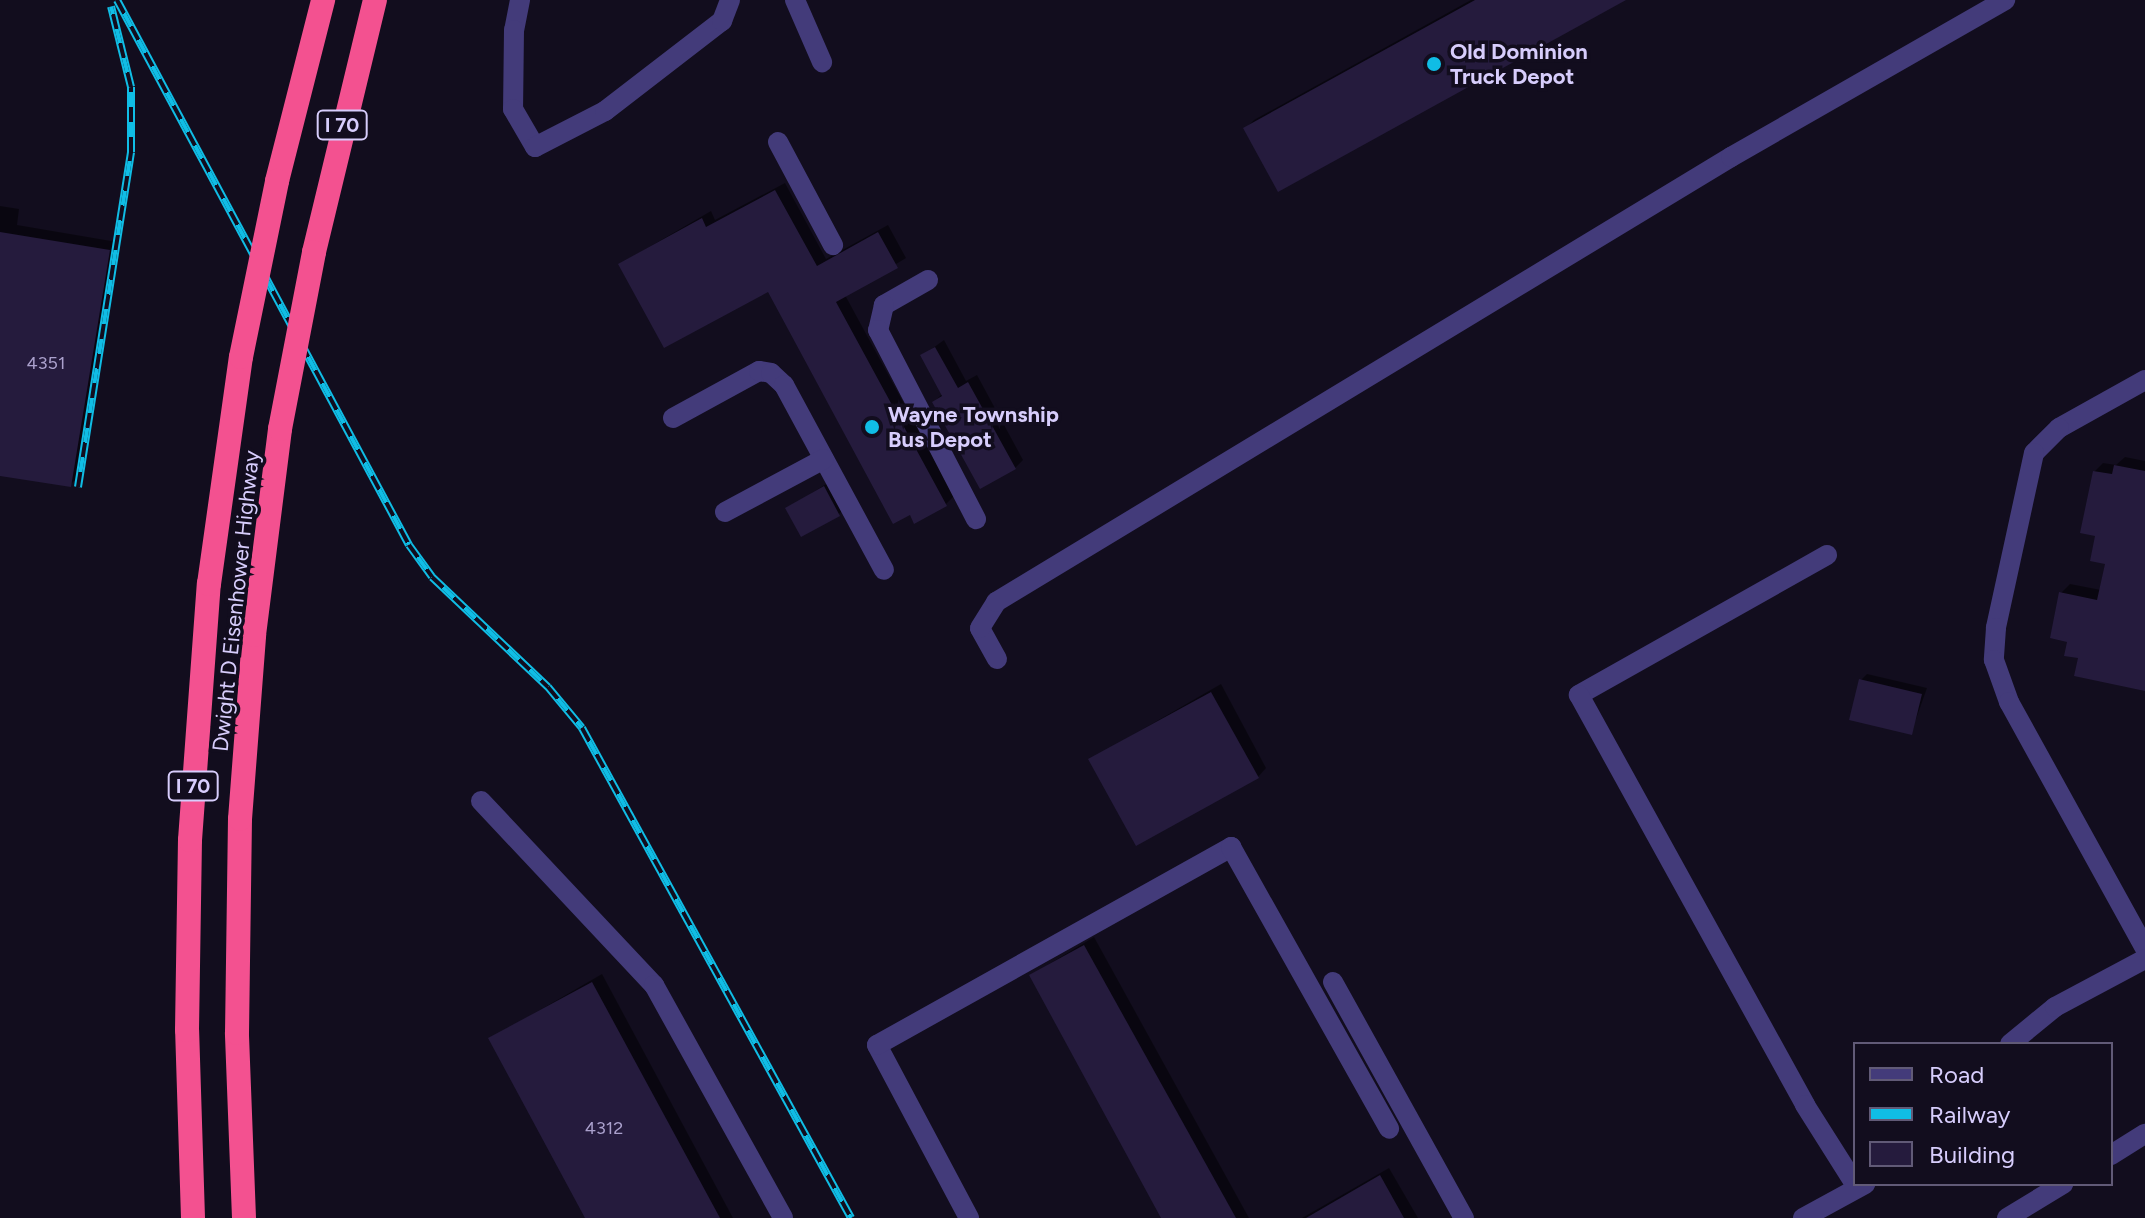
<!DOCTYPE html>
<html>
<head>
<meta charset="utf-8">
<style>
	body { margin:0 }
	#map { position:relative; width:2145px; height:1218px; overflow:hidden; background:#120d1e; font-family:Figtree,sans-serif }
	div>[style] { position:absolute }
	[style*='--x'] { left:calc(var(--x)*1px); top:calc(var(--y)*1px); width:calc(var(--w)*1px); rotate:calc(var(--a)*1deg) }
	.shadow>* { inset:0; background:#0007 }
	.building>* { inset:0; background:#251b3d }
	.minor>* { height:20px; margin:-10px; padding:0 10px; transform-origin:10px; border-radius:10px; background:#433b7a }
	.highway>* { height:24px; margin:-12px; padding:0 12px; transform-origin:12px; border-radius:12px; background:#f35190 }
	.rail>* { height:8px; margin-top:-4px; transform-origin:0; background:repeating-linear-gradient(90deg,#120d1e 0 15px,#10bde5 0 30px); box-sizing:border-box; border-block:2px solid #10bde5 }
	.highway-bridge>* { height:24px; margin:-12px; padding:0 12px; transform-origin:12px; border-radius:12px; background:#f35190 }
	.dots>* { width:22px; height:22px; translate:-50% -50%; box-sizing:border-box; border:4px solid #120d1e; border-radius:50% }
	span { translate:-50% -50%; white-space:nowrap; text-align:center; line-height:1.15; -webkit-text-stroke:7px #120d1e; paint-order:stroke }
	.number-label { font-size:18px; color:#aaa0cc }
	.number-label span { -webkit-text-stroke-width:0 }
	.shield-label span { padding:2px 6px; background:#120d1e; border:2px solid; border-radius:6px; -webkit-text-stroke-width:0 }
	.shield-label { font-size:20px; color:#d7cdfc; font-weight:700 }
	.poi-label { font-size:22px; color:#d7cdfc; font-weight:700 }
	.left { translate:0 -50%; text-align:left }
	.street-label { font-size:22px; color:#d7cdfc }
	.legend { position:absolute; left:1853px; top:1042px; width:260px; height:144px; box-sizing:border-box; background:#120d1e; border:2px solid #615a77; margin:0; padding:10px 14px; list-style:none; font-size:24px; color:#d7cdfc }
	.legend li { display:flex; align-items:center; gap:16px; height:40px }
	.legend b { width:40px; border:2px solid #615a77 }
</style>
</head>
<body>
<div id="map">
	<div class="shadow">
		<div style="clip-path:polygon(1471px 0,1622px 0,1245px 129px,1254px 120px)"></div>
		<div style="clip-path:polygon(785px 183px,826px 259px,888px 225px,906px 258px,845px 295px,954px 496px,945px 505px,768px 289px,620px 264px,711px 211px,715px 220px)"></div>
		<div style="clip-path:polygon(0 206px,19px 209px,17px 225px,117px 242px,79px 476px,70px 485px,0 474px)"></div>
		<div style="clip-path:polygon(944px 340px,966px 381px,977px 375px,1023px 460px,1015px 468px,934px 402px,943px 393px,922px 356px)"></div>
		<div style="clip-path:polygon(2125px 457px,2145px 461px,2145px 689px,2069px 640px,2061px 593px,2070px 584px,2101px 590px,2107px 562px,2097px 534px,2094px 472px,2103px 463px,2116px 465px)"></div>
		<div style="clip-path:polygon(831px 481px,845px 508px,839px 514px,788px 508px)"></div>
		<div style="clip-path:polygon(1867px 674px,1927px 688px,1911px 733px,1861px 680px)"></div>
		<div style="clip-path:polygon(1221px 684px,1266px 768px,1258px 777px,1091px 759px)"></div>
		<div style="clip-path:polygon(1094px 937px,1249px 1218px,1164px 1218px,1031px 975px)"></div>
		<div style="clip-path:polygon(602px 974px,733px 1218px,587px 1218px,490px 1039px)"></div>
		<div style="clip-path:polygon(1389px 1168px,1418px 1218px,1302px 1218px)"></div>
	</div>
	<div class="building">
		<div style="clip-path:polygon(1475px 0,1626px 0,1278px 192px,1243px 128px)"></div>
		<div style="clip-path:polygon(775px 190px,817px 266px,878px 232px,898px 268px,836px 302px,947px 506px,914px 524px,910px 515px,893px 524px,768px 292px,664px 348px,618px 264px,702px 218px,706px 227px)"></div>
		<div style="clip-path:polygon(0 232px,110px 250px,71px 487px,0 476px)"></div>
		<div style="clip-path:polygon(935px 347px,958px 388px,968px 382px,1016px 469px,980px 489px,932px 402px,942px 396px,920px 355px)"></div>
		<div style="clip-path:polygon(2114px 465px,2145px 471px,2145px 691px,2074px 676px,2078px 658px,2064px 656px,2067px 642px,2050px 638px,2059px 592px,2097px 600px,2105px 564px,2090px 561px,2095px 536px,2080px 533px,2093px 471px,2112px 474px)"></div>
		<div style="clip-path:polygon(824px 486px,840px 516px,801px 537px,785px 508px)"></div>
		<div style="clip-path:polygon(1859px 679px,1922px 694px,1912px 735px,1849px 720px)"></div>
		<div style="clip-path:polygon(1211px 692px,1259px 778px,1136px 846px,1088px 759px)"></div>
		<div style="clip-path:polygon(1084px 945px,1236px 1218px,1161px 1218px,1029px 975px)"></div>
		<div style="clip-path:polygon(592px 982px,720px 1218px,585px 1218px,488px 1038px)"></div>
		<div style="clip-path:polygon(1380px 1175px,1404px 1218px,1306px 1218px)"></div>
	</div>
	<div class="minor">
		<div style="--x:520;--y:0;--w:31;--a:101"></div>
		<div style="--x:514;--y:30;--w:79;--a:90.7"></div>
		<div style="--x:513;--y:109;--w:44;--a:59.9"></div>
		<div style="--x:535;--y:147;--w:79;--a:-27.2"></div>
		<div style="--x:605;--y:111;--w:148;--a:-37.6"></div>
		<div style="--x:722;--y:21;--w:22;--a:-69"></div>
		<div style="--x:795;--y:0;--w:68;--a:66.5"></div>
		<div style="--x:778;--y:142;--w:117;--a:61.9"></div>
		<div style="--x:928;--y:280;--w:51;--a:150.4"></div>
		<div style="--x:884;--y:305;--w:26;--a:103"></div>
		<div style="--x:878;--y:330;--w:213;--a:62.6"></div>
		<div style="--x:2145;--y:380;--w:98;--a:150.8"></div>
		<div style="--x:2059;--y:428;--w:35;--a:135"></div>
		<div style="--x:2034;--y:453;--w:179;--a:102.3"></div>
		<div style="--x:1996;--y:628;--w:32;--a:94"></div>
		<div style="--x:1994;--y:660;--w:45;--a:70.3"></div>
		<div style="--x:2009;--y:702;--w:281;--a:61.1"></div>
		<div style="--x:673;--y:418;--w:98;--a:-28.7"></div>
		<div style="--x:759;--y:371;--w:12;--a:9"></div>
		<div style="--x:771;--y:373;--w:18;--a:43"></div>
		<div style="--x:784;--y:385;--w:210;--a:61.6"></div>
		<div style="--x:725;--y:512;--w:112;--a:-28.2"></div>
		<div style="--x:1827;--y:555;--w:285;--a:150.6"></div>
		<div style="--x:1579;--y:695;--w:468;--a:61.1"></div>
		<div style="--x:1805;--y:1105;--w:93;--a:57.7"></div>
		<div style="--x:997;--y:659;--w:35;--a:-119"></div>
		<div style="--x:980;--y:628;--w:31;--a:-58"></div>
		<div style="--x:996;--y:602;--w:859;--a:-31.19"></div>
		<div style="--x:1731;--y:157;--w:316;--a:-29.8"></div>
		<div style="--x:481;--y:801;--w:253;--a:46.8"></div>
		<div style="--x:654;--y:985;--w:266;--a:61"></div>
		<div style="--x:1333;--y:982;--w:270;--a:61"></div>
		<div style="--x:2010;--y:1044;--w:58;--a:-39.4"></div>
		<div style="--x:2055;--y:1007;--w:102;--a:-28.1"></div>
		<div style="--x:2111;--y:1155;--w:40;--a:-32"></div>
		<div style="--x:969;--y:1218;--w:196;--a:-118"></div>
		<div style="--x:877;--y:1045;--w:406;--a:-29.2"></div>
		<div style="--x:1231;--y:847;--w:323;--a:60.7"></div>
		<div style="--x:1803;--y:1218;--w:71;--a:-28.7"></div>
		<div style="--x:2007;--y:1218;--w:66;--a:-31.3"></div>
	</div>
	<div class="highway">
		<div style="--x:277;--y:181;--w:187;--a:-75.7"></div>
		<div style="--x:314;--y:252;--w:259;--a:-76.4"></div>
		<div style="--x:193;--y:1218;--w:188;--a:-91.8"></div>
		<div style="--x:187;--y:1030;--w:190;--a:-89.1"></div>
		<div style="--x:190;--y:840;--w:257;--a:-85.8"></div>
		<div style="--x:209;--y:584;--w:229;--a:-82"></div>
		<div style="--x:244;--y:1218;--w:185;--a:-92.2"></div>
		<div style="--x:237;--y:1033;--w:214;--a:-89.2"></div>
		<div style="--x:240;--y:819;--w:185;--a:-85.6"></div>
		<div style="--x:254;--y:635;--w:208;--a:-82.8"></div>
	</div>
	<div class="rail">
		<div style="--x:117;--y:0;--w:618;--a:61.82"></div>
		<div style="--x:409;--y:545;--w:39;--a:54"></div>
		<div style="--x:432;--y:577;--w:160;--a:43.5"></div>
		<div style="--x:548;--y:687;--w:53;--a:50.3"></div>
		<div style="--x:582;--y:728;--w:559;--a:61.23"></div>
		<div style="--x:78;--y:487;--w:339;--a:-81"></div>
		<div style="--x:131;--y:152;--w:65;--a:-90"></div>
		<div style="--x:131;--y:87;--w:83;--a:-103.9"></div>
	</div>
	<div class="highway-bridge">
		<div style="--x:241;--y:357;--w:180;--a:-78.4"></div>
		<div style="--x:280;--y:429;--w:180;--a:-79.1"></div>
	</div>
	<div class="dots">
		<div style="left:1434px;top:64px;background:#10bde5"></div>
		<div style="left:872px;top:427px;background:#10bde5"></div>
	</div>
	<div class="number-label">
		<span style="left:46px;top:363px">4351</span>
		<span style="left:604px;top:1128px">4312</span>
	</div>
	<div class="shield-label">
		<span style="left:342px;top:125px">I 70</span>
		<span style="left:193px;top:786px">I 70</span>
	</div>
	<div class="poi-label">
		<span class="left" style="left:1450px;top:64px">Old Dominion<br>Truck Depot</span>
		<span class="left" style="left:888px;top:427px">Wayne Township<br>Bus Depot</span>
	</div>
	<div class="street-label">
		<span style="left:236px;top:601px;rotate:-84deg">Dwight D Eisenhower Highway</span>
	</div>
	<ul class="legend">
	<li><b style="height:10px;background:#433b7a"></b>Road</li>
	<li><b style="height:10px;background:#10bde5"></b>Railway</li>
	<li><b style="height:22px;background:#251b3d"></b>Building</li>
	</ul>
</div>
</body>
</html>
